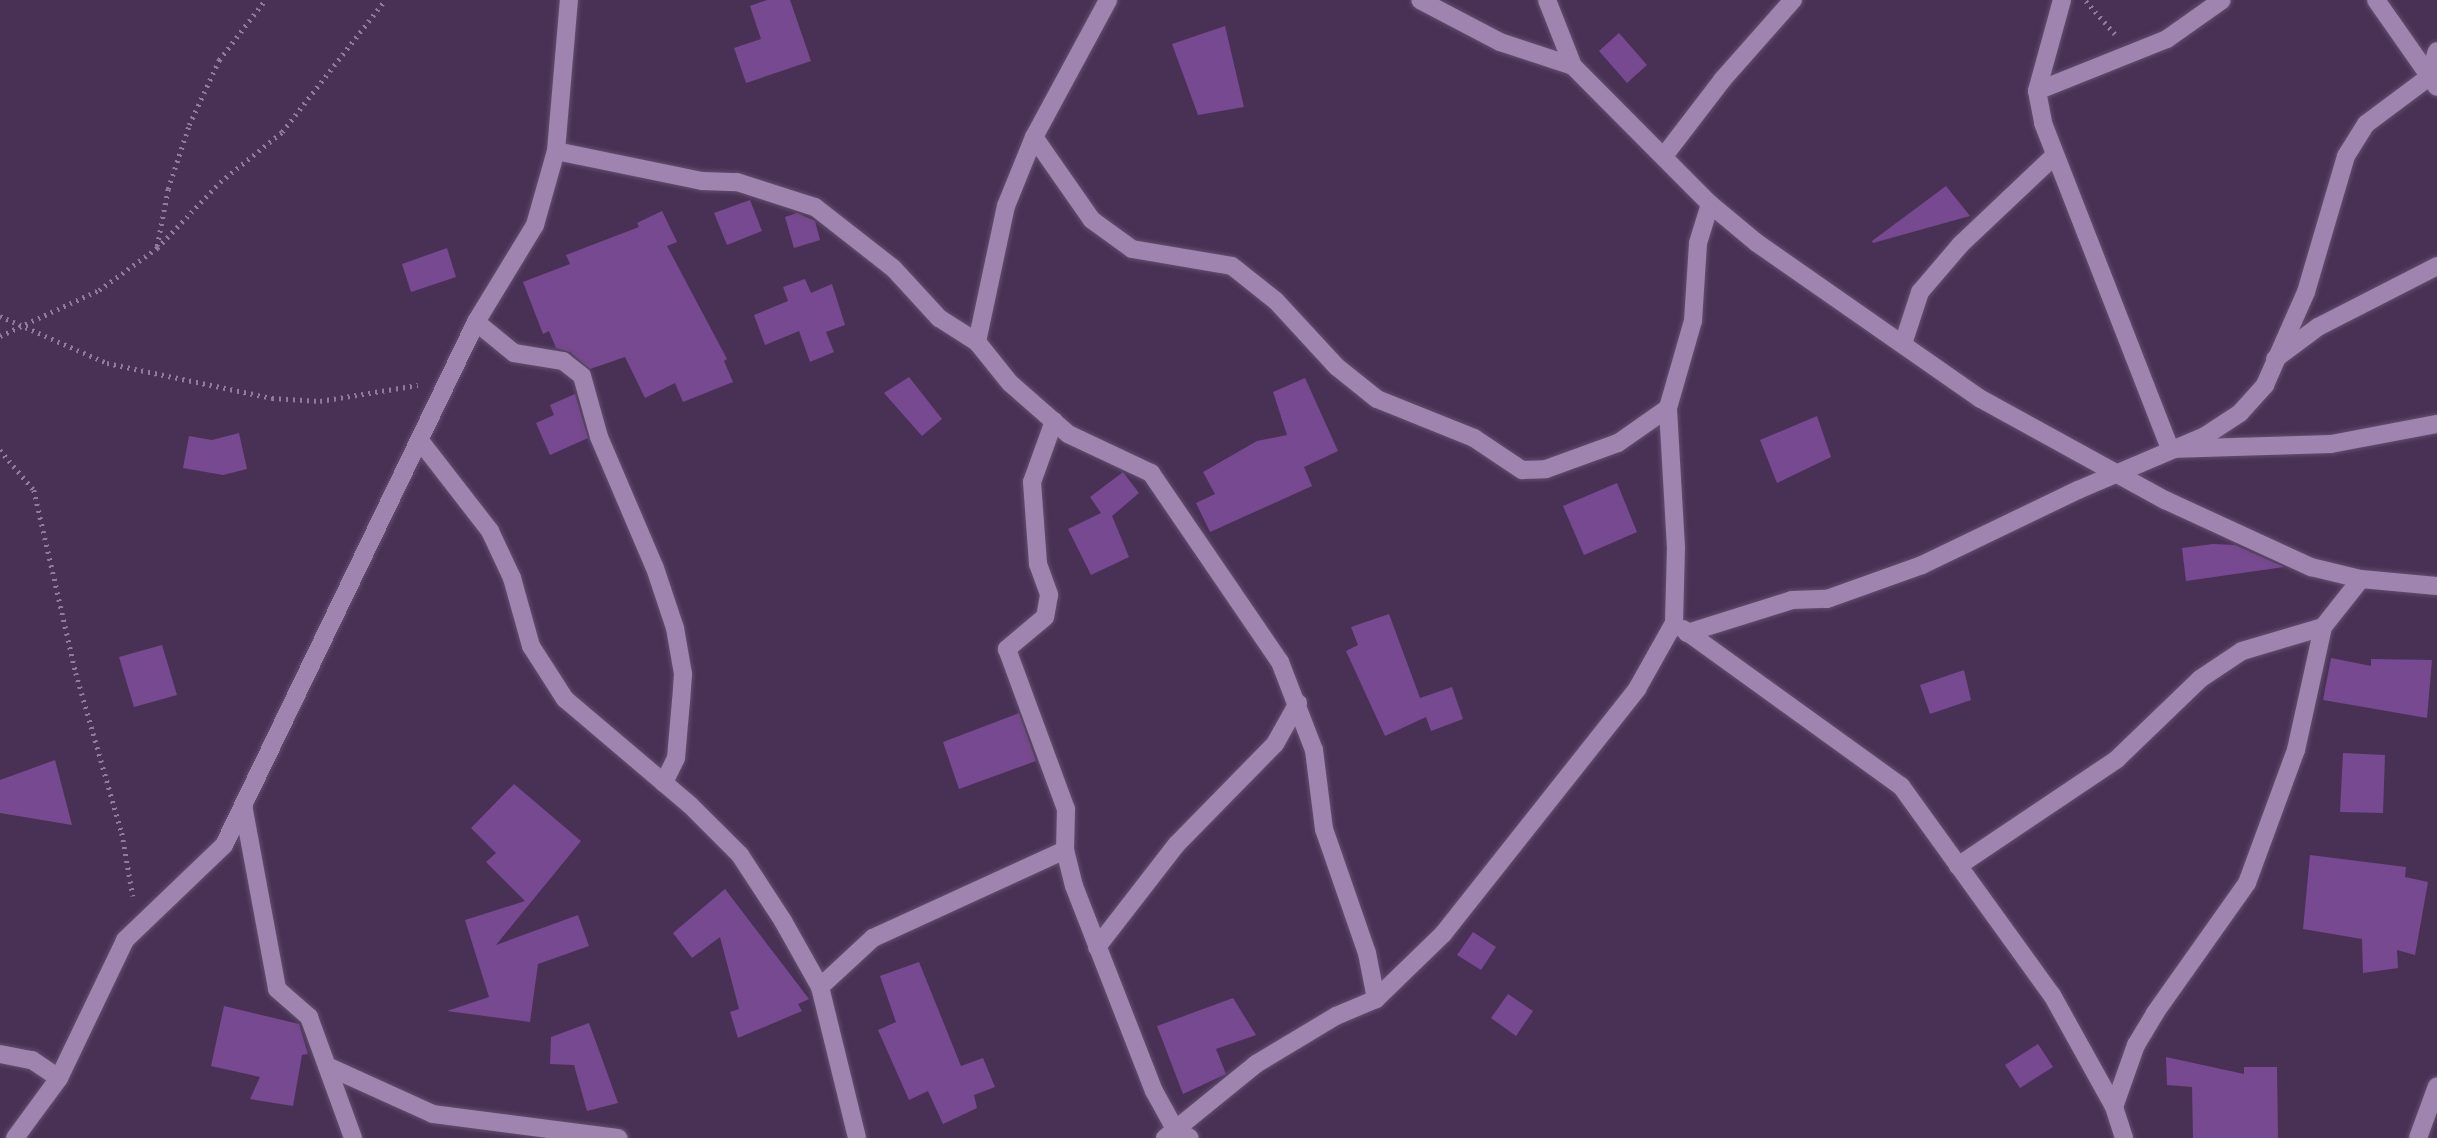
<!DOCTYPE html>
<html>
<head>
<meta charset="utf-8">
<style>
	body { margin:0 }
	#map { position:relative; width:2437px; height:1138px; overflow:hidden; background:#493156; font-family:"Archivo Narrow",sans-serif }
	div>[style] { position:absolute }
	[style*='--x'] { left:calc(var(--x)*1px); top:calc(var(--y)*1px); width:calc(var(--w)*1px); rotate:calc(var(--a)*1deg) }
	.building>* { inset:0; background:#774990 }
	.path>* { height:4.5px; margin-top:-2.25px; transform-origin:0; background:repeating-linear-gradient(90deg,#8f7b9a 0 2px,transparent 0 7px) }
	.roads { filter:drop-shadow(0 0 2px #634f6e) drop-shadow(0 0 2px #634f6e) }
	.minor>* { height:18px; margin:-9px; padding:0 9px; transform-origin:9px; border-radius:9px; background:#9f84af }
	span { translate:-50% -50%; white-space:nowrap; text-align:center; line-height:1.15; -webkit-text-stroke:5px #3e274b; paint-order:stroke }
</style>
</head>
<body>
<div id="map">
	<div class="building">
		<div style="clip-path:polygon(767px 0,790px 0,811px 61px,746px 83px,734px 48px,761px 39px,750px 6px)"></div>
		<div style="clip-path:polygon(1225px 26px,1244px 107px,1198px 115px,1172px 44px)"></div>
		<div style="clip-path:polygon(1619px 33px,1647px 65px,1627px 83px,1599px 51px)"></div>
		<div style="clip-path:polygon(1946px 186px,1970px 216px,1873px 243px,1872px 241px)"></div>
		<div style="clip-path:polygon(750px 200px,762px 231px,727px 245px,714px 213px)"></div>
		<div style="clip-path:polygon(662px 211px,677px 242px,667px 246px,727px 359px,724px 361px,733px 382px,683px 402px,675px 383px,645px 398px,625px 357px,590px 369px,570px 352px,556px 348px,549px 331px,543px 334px,523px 282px,570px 264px,566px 255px,639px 227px,637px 223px)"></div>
		<div style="clip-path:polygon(797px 213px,815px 221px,820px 240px,794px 248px,785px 217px)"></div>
		<div style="clip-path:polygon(447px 248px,456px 277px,411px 292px,402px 264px)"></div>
		<div style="clip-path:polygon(805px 279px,811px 293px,832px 284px,845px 325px,826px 332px,834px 352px,810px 362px,799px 331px,765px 345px,754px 315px,788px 301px,783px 287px)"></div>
		<div style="clip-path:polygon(909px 377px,942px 419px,922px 436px,884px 393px)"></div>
		<div style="clip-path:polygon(1305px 378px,1338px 451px,1304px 467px,1312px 486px,1210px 532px,1196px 503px,1215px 494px,1203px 472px,1257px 441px,1287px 435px,1273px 392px)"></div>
		<div style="clip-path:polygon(575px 394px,588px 438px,550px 455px,536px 423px,554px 415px,550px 405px)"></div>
		<div style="clip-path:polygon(1817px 416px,1831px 457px,1777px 483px,1760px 440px)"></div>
		<div style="clip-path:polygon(239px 433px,247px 469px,223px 475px,183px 468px,189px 436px,212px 440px)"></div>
		<div style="clip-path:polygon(1123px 472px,1139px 493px,1112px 516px,1129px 557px,1091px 575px,1068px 529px,1101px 513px,1090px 497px)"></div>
		<div style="clip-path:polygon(1617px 483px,1637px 532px,1584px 555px,1563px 506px)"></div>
		<div style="clip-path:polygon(2213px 544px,2235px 545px,2284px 567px,2186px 581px,2182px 548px)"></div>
		<div style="clip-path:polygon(1389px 614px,1420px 698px,1452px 687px,1463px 719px,1431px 731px,1426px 717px,1385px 736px,1346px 651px,1358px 645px,1351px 627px)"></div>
		<div style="clip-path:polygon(162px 645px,177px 695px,134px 707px,119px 657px)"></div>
		<div style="clip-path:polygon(2331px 658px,2371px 666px,2371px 659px,2432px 660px,2427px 718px,2323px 700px)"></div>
		<div style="clip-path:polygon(1964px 670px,1971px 700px,1930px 714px,1920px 685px)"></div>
		<div style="clip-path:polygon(1019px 713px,1036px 761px,959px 789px,943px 742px)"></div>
		<div style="clip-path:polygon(2343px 753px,2385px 755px,2383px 813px,2340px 812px)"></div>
		<div style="clip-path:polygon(55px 760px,72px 825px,0 813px,0 780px)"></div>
		<div style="clip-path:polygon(514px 784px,581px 841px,496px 945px,578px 915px,589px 946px,538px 964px,530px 1022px,447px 1011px,489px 997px,465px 920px,525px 901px,486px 862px,496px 853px,471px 828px)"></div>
		<div style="clip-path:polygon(2310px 855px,2406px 867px,2405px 877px,2428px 882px,2415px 955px,2397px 950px,2398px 968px,2363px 973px,2362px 939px,2303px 929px)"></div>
		<div style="clip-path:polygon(725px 889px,809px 999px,798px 1004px,802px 1011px,738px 1038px,730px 1012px,739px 1009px,720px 937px,692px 958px,673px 933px)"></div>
		<div style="clip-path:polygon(1473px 932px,1496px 947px,1481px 970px,1457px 955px)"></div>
		<div style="clip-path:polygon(919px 962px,961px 1066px,983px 1058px,995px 1087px,974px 1095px,977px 1108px,943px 1124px,928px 1091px,909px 1100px,878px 1030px,896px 1022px,880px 976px)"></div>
		<div style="clip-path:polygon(1508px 994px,1533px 1011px,1516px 1036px,1491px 1018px)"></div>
		<div style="clip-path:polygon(1233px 998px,1256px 1035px,1216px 1049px,1226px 1074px,1183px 1094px,1157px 1026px)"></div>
		<div style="clip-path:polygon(224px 1006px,299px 1024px,308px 1054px,302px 1055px,293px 1106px,250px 1099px,260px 1077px,211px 1066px)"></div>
		<div style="clip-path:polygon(589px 1023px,618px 1103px,587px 1111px,574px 1065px,550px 1064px,551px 1037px)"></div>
		<div style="clip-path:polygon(2038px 1044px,2053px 1067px,2020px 1088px,2005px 1065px)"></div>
		<div style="clip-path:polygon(2166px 1057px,2244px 1074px,2244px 1067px,2277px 1067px,2278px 1138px,2193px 1138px,2192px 1087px,2167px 1085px)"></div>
	</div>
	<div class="path">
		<div style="--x:2086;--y:1;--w:44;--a:48.7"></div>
		<div style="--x:157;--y:246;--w:58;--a:-79.1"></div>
		<div style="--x:168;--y:189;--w:67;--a:-71.8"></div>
		<div style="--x:189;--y:125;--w:72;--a:-65.2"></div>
		<div style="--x:219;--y:60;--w:76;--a:-52.5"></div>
		<div style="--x:0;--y:316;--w:117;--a:23.7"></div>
		<div style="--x:107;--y:363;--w:169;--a:12"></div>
		<div style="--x:272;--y:398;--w:48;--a:3.6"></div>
		<div style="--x:320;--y:401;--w:99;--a:-9.3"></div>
		<div style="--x:0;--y:336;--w:109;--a:-24.9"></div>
		<div style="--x:99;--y:290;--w:72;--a:-35.9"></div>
		<div style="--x:157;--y:248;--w:91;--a:-46.3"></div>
		<div style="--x:220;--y:182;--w:80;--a:-38.9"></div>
		<div style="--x:282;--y:132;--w:167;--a:-52"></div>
		<div style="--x:0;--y:450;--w:52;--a:49.6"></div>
		<div style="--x:34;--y:490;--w:188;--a:77.1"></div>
		<div style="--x:76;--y:673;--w:166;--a:74"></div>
		<div style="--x:122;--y:833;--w:64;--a:80.1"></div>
	</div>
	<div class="roads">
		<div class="minor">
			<div style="--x:1547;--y:0;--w:71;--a:68.5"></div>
			<div style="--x:2062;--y:0;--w:94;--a:105.4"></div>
			<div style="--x:2037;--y:91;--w:33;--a:79"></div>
			<div style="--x:2043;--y:123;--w:350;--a:68.7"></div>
			<div style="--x:2170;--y:449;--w:161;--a:-1.8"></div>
			<div style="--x:2331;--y:444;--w:108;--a:-10.7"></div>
			<div style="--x:2376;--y:0;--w:106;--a:55"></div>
			<div style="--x:2037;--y:91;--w:140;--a:-21.8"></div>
			<div style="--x:2167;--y:39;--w:67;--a:-35.3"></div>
			<div style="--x:1034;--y:137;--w:101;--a:55.1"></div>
			<div style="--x:1092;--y:220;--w:49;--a:35.9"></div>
			<div style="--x:1132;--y:249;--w:101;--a:9.6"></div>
			<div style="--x:1232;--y:266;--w:56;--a:38.5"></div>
			<div style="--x:1276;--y:301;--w:90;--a:47.3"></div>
			<div style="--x:1337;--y:367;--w:51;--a:38.7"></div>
			<div style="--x:1377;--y:399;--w:105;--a:21.9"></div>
			<div style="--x:1474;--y:438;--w:58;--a:33.7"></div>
			<div style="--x:1522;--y:470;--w:24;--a:-2"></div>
			<div style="--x:1546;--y:469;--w:77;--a:-19.9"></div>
			<div style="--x:1618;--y:443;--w:61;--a:-35"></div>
			<div style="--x:1668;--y:408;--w:91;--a:-74"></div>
			<div style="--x:1693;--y:321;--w:78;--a:-86.3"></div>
			<div style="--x:1698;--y:243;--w:41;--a:-72.9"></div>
			<div style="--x:1710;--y:204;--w:194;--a:-134.8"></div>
			<div style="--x:1573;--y:66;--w:77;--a:-161.8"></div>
			<div style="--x:1500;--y:42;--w:90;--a:-152.3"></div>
			<div style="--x:556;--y:151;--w:149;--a:11.6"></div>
			<div style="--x:702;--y:181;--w:35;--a:2"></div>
			<div style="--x:737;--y:182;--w:82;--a:17.8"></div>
			<div style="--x:815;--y:207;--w:100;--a:38.1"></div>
			<div style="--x:894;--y:269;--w:67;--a:47.4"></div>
			<div style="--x:939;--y:318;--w:45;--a:32.3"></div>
			<div style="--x:977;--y:342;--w:53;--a:51.2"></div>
			<div style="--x:1010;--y:383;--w:77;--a:41.3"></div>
			<div style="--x:1068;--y:434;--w:92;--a:25.2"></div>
			<div style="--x:1151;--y:473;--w:229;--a:55.7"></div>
			<div style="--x:1280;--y:662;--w:94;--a:68.9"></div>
			<div style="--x:1314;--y:750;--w:80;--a:82.8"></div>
			<div style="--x:1324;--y:829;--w:131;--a:70.9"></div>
			<div style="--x:1367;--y:953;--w:47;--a:78.9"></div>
			<div style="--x:1664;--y:156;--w:97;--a:-52.5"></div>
			<div style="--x:1723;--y:79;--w:106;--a:-48.5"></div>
			<div style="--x:1710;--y:204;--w:61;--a:39.7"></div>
			<div style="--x:1757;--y:243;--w:273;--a:34.9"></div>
			<div style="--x:1981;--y:399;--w:210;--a:28.8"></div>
			<div style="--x:2165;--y:500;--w:161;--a:24.7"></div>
			<div style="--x:2311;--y:567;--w:51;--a:13.5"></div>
			<div style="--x:2361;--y:579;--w:76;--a:5.3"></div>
			<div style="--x:476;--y:322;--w:49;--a:39.2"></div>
			<div style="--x:514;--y:353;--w:50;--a:9.3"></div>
			<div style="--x:563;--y:361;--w:24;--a:38"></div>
			<div style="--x:582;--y:376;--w:63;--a:74.4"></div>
			<div style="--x:599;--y:437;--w:142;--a:66.9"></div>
			<div style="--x:655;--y:568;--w:63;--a:71.6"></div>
			<div style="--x:675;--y:628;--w:47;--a:80.1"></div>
			<div style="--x:683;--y:674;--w:27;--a:94"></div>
			<div style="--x:681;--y:701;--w:57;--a:95"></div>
			<div style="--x:676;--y:758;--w:28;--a:116"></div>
			<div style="--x:977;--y:342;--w:139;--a:-78"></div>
			<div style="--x:1006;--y:206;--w:74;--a:-67.9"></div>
			<div style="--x:1034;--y:137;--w:156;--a:-61.6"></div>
			<div style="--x:1903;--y:344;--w:55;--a:-71.9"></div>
			<div style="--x:1920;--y:292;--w:63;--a:-49.5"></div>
			<div style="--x:1961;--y:244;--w:128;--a:-43.4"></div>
			<div style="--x:2275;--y:359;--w:54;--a:-36.7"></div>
			<div style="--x:2318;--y:327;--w:134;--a:-27.1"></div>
			<div style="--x:1054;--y:421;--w:65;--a:109.8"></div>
			<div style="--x:1032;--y:482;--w:82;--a:85.8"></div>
			<div style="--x:1038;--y:564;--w:33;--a:70"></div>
			<div style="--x:1049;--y:595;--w:22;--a:100"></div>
			<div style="--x:1045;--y:617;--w:50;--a:139.9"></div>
			<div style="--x:1007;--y:649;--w:171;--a:69.8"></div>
			<div style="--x:1066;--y:809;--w:41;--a:91.4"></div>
			<div style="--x:1065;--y:850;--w:37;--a:76"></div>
			<div style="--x:1074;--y:886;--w:220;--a:68.7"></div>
			<div style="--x:1154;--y:1091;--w:43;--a:61.1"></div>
			<div style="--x:1175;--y:1129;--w:17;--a:31"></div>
			<div style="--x:421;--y:442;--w:113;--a:52.2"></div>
			<div style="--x:490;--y:531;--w:52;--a:64.9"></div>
			<div style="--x:512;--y:578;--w:71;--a:74.4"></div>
			<div style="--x:531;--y:646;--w:63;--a:57.3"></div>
			<div style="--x:565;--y:699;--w:164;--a:40.3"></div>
			<div style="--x:690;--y:805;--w:71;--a:45"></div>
			<div style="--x:740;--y:855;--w:79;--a:56.9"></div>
			<div style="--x:783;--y:921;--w:76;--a:60.7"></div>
			<div style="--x:820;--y:987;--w:155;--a:76.2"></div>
			<div style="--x:1683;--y:629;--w:269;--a:35.8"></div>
			<div style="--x:1901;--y:786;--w:258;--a:54.2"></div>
			<div style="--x:2052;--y:995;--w:128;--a:61"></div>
			<div style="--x:2114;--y:1107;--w:33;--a:72"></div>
			<div style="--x:1687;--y:633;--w:110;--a:-17.4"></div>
			<div style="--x:1792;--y:600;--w:35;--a:-2"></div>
			<div style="--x:1827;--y:599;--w:101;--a:-19.7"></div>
			<div style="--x:1922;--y:565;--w:173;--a:-25.7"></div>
			<div style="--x:2078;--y:490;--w:138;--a:-23"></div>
			<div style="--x:2205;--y:436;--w:42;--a:-33.3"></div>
			<div style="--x:2240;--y:413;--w:38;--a:-48"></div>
			<div style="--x:2265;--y:385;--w:102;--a:-66.2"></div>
			<div style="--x:2306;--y:292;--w:142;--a:-73.6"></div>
			<div style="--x:2346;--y:156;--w:38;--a:-58"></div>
			<div style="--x:2366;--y:124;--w:79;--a:-36.7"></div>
			<div style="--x:2429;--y:77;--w:27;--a:-73"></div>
			<div style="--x:243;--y:805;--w:187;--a:79.5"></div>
			<div style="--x:277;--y:989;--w:43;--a:41.2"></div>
			<div style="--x:309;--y:1017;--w:129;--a:70"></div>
			<div style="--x:1958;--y:866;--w:192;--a:-33.9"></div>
			<div style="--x:2117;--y:759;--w:115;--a:-43.9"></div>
			<div style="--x:2200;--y:679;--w:50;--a:-33.7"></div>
			<div style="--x:2242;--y:651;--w:84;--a:-16.5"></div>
			<div style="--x:2323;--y:627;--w:61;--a:-51.6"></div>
			<div style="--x:1097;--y:947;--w:130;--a:-52.2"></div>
			<div style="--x:1177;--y:844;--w:140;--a:-45.6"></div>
			<div style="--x:1275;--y:744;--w:47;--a:-60.7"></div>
			<div style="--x:820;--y:987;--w:72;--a:-42.8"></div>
			<div style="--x:873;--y:938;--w:211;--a:-24.6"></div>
			<div style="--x:0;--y:1054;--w:33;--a:11"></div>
			<div style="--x:32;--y:1060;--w:32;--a:34"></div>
			<div style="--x:327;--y:1066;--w:116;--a:24.4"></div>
			<div style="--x:433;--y:1114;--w:187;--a:7.4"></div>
			<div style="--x:2114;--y:1107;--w:66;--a:-70.5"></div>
			<div style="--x:2136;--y:1045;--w:37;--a:-59"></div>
			<div style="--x:2155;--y:1013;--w:159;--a:-54.7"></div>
			<div style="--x:2247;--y:883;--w:142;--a:-69.8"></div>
			<div style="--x:2296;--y:750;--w:126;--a:-77.6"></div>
			<div style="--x:15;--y:1138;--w:74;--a:-53.7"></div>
			<div style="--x:59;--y:1078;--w:153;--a:-64.4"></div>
			<div style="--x:125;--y:940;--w:137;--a:-43.8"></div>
			<div style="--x:224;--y:845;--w:581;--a:-64.27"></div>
			<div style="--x:476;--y:322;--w:114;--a:-58.7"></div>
			<div style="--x:535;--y:225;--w:77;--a:-74.2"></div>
			<div style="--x:556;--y:151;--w:152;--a:-85.1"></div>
			<div style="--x:1165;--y:1138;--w:117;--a:-39.1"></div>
			<div style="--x:1256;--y:1064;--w:93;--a:-31"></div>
			<div style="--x:1336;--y:1016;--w:43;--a:-23"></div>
			<div style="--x:1376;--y:999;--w:93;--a:-44.1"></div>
			<div style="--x:1443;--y:934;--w:313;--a:-51.6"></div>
			<div style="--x:1637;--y:689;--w:76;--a:-60.7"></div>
			<div style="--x:1674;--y:623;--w:75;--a:-88.5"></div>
			<div style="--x:1676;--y:548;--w:140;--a:-93.3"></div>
			<div style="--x:2418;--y:1138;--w:55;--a:-69.9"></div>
		</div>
	</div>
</div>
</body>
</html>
